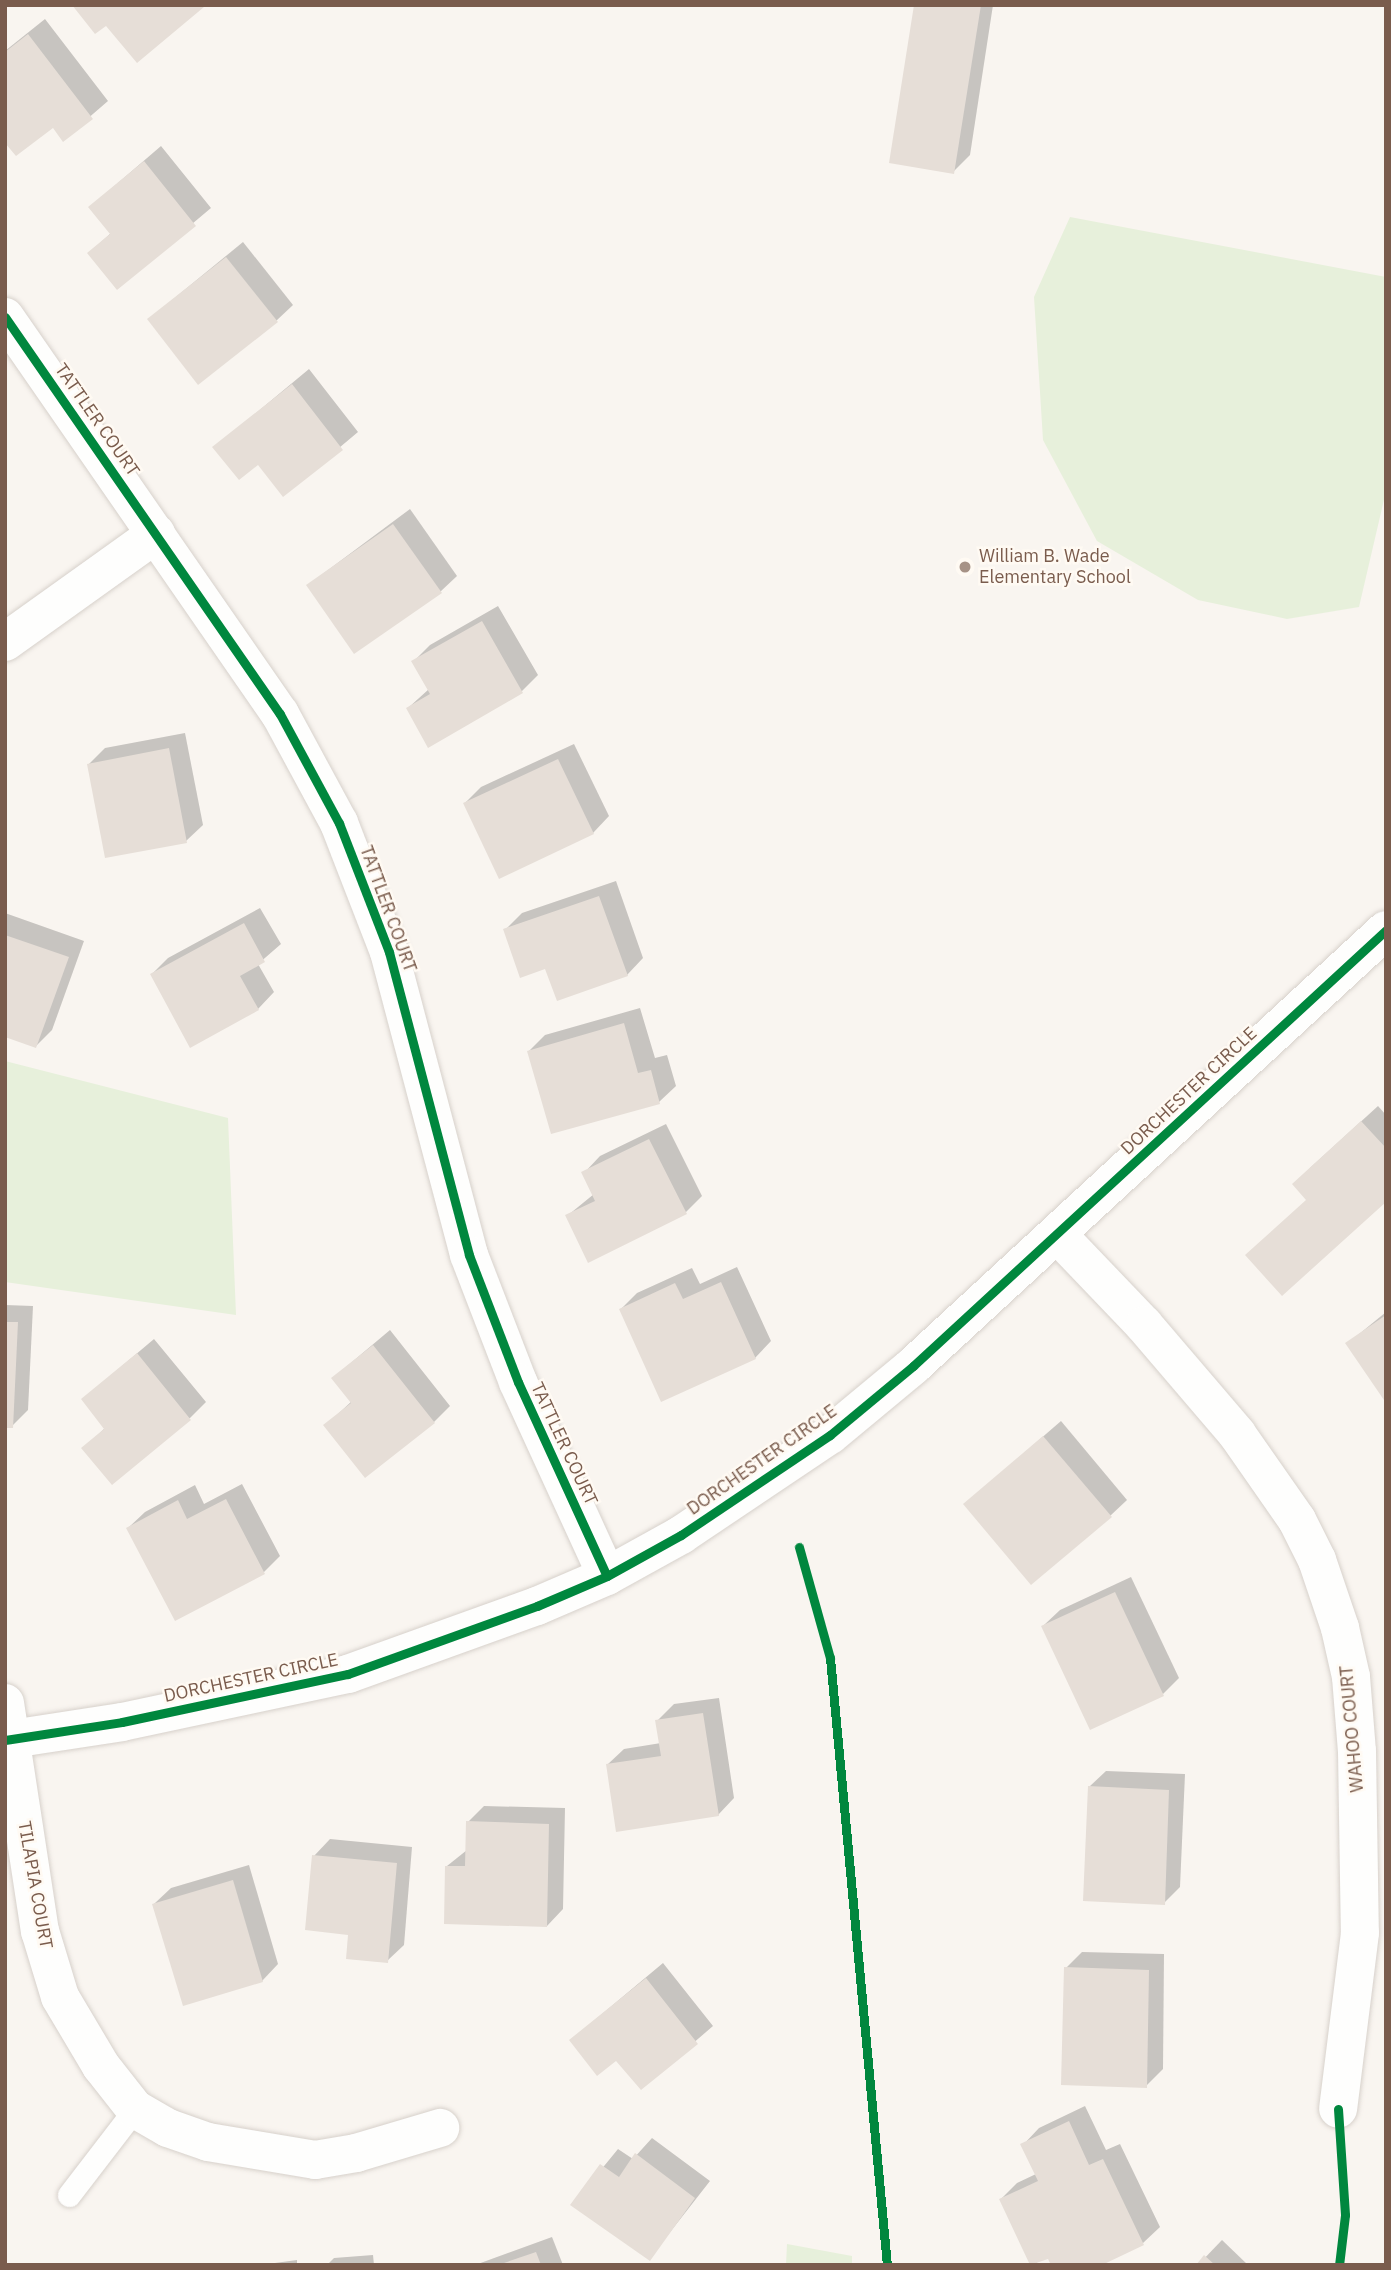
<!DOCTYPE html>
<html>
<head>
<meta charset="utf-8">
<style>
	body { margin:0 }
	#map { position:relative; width:1391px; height:2270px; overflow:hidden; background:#f9f5f0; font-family:"IBM Plex Sans",sans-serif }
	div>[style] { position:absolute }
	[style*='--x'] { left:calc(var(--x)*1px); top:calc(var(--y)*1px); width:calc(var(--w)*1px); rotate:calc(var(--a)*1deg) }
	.green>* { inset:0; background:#e7f0db }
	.shadow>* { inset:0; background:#0003 }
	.building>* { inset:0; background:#e6ded7 }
	.roads { filter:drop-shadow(0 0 2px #d7d1cb) drop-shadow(0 0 2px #d7d1cb) }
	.lane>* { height:23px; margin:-11.5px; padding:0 11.5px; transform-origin:11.5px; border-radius:11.5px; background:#fefefd }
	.street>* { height:38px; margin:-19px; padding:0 19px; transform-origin:19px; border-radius:19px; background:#fefefd }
	.cycleway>* { height:9px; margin:-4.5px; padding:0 4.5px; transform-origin:4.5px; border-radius:4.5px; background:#00873e }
	.dots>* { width:19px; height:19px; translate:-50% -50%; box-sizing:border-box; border:4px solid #fffaf3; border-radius:50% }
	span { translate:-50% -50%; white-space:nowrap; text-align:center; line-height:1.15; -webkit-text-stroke:5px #fffaf3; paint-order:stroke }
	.street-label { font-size:18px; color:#7a5c4d }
	.poi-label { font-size:18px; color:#7a5c4d }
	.left { translate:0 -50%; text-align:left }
	.frame { position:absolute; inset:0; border:7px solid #7a5c4d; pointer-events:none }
</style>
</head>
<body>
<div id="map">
	<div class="green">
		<div style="clip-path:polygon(1070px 217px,1386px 277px,1386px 491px,1359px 607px,1287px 619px,1198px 600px,1097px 541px,1043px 440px,1034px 297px)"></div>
		<div style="clip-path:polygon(5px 1061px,228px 1118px,236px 1315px,5px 1282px)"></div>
		<div style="clip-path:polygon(787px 2244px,852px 2256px,852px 2265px,786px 2265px)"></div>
	</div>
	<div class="shadow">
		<div style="clip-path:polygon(915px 5px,993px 5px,970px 155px,953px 172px)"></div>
		<div style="clip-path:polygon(45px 19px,108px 101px,64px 139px,53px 125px,5px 140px,5px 51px)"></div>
		<div style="clip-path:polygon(161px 146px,211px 208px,117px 287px,89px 253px,111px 233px,90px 207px)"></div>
		<div style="clip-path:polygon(243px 242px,293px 305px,276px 321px,149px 319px)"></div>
		<div style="clip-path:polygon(309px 369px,358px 432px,283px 495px,258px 463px,215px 447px)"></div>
		<div style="clip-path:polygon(410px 509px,457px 576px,440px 592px,308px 585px)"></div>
		<div style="clip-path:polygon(498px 606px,538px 675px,522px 691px,429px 745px,408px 708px,429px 689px,413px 662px,430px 645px)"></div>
		<div style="clip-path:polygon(185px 733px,203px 825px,186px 841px,89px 764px,105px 748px)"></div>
		<div style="clip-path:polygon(574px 744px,609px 816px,593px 833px,465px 803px,481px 787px)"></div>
		<div style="clip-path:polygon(616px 881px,643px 958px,627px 975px,546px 967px,505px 930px,522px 913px)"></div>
		<div style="clip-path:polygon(260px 908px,281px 944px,258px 964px,274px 992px,258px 1009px,152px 974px,168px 958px)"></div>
		<div style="clip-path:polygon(5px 913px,84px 941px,52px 1030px,36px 1046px,5px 1035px)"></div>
		<div style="clip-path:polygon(640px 1008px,655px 1058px,667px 1055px,676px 1086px,659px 1102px,529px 1051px,545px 1035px)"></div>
		<div style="clip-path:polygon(1378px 1106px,1386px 1115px,1386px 1200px,1307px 1199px,1310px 1168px)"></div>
		<div style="clip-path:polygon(666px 1124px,702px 1196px,686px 1212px,567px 1216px,594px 1194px,584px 1173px,600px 1156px)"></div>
		<div style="clip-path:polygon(737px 1267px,771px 1341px,755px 1358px,621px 1309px,637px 1293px,692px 1268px,700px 1284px)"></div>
		<div style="clip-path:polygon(5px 1305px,33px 1306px,28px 1410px,12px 1426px,5px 1426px)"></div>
		<div style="clip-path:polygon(1386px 1312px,1386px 1400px,1347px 1344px)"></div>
		<div style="clip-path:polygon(390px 1330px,450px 1406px,434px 1422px,325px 1426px,352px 1401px,333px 1378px)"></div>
		<div style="clip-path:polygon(154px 1339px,206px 1402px,190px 1418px,84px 1448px,105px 1428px,83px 1399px)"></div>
		<div style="clip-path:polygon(1061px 1421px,1127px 1500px,1110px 1516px,965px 1504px)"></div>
		<div style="clip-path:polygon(242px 1484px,280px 1556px,264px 1572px,176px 1618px,128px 1528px,145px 1512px,195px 1485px,204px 1504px)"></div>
		<div style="clip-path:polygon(1131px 1577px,1179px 1678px,1163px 1694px,1043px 1626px,1060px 1610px)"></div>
		<div style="clip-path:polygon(719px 1698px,734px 1798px,718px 1815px,607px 1765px,624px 1749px,661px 1743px,657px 1721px,674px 1704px)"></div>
		<div style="clip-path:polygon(1106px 1771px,1185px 1774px,1180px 1887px,1164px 1903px,1089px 1787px)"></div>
		<div style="clip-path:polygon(484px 1806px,565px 1808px,563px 1909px,547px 1926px,447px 1866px,467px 1850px,468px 1822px)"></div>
		<div style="clip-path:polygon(330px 1839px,412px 1847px,404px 1945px,387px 1961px,349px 1933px,314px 1856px)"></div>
		<div style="clip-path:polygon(249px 1865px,278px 1964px,262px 1981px,154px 1904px,171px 1888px)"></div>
		<div style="clip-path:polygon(1082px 1952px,1164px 1954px,1163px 2069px,1146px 2086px,1066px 1968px)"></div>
		<div style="clip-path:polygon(663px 1963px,713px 2026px,641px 2088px,616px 2058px,571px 2040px)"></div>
		<div style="clip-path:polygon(1085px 2106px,1106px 2150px,1120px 2144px,1160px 2227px,1143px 2243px,1098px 2265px,1049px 2256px,1032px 2265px,1001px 2199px,1017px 2183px,1036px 2174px,1023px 2145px,1039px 2128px)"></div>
		<div style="clip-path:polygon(652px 2138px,710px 2181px,649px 2259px,573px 2204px,618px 2149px,633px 2159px)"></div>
		<div style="clip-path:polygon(552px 2237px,563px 2265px,475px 2265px)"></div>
		<div style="clip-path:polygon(1222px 2240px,1248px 2265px,1198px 2265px)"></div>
		<div style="clip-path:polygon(373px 2255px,374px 2265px,327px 2265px,334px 2258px)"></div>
		<div style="clip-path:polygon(297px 2260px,297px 2265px,260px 2265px)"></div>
	</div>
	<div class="building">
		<div style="clip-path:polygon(72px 5px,202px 5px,204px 7px,137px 63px,106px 26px,95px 34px)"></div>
		<div style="clip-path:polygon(914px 5px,981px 5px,954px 174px,889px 163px)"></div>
		<div style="clip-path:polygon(28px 34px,93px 119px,63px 142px,53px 128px,16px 156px,5px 143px,5px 52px)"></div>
		<div style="clip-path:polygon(144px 161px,196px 226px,117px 290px,87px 253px,110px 234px,88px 207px)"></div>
		<div style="clip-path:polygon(226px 257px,278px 322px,198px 385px,147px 319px)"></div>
		<div style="clip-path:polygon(292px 384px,343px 450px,283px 497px,258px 465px,239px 480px,212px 447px)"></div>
		<div style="clip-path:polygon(393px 524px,442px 593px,354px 654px,306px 585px)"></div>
		<div style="clip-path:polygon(482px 621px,523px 693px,428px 748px,406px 708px,430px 694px,411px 661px)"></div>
		<div style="clip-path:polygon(169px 748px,187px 843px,105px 858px,87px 764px)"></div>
		<div style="clip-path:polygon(558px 759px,594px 834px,499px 879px,463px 803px)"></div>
		<div style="clip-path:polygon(599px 896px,628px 976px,557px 1001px,545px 969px,520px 978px,503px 929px)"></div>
		<div style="clip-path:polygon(244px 923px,265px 962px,240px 976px,259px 1010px,190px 1048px,150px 974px)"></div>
		<div style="clip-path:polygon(5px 935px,69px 957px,36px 1048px,5px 1037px)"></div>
		<div style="clip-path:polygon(624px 1023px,638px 1073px,651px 1070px,660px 1104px,551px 1134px,527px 1051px)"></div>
		<div style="clip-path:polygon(1361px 1121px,1386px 1148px,1386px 1202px,1282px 1296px,1245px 1255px,1306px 1200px,1292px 1184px)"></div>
		<div style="clip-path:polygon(649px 1139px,687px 1214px,588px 1263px,565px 1215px,595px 1201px,581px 1172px)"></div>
		<div style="clip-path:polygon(721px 1282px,756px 1359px,661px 1402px,619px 1309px,675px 1283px,683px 1299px)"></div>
		<div style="clip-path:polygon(1386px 1315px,1386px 1403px,1345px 1343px)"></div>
		<div style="clip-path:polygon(5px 1322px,18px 1322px,13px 1428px,5px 1428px)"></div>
		<div style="clip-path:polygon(373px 1345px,435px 1423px,365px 1478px,323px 1425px,351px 1403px,331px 1378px)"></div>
		<div style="clip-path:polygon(137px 1353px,191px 1420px,112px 1485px,81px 1448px,104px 1429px,81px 1399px)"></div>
		<div style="clip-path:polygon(1043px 1436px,1112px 1517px,1031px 1585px,963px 1504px)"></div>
		<div style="clip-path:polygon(226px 1499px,265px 1574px,175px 1621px,126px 1528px,178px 1500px,187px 1519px)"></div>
		<div style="clip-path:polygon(1115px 1592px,1164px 1696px,1090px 1730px,1041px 1626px)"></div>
		<div style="clip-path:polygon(703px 1713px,719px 1816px,616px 1832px,606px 1764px,661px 1756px,655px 1720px)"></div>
		<div style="clip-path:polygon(1088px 1786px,1169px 1790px,1165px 1905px,1083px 1901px)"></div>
		<div style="clip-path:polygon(466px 1821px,549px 1824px,547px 1927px,444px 1924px,445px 1866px,465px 1866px)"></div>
		<div style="clip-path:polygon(312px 1855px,397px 1863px,388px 1963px,346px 1959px,348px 1935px,305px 1930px)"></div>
		<div style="clip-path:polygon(233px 1880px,263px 1982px,183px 2006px,152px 1904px)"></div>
		<div style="clip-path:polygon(1064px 1967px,1149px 1970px,1147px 2088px,1061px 2085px)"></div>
		<div style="clip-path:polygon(646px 1978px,698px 2044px,641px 2090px,616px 2061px,597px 2076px,569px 2040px)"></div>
		<div style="clip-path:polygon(1069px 2121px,1089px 2165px,1103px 2159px,1144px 2245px,1102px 2265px,1051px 2265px,1048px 2259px,1030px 2265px,999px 2199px,1038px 2181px,1020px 2144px)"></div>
		<div style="clip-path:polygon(635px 2153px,695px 2198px,650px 2261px,570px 2205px,600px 2164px,619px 2177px)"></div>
		<div style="clip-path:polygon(536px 2252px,541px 2265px,501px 2265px,501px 2264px)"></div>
		<div style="clip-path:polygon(1204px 2255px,1215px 2265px,1196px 2265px)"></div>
	</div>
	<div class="roads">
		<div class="lane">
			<div style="--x:69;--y:2195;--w:108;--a:-52.5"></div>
		</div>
		<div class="street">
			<div style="--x:5;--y:317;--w:483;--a:55.3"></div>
			<div style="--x:280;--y:714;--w:124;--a:61.6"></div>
			<div style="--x:339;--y:823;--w:138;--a:68.8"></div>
			<div style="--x:389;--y:952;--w:313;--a:75.2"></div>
			<div style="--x:469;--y:1255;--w:136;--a:68.9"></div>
			<div style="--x:518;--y:1382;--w:213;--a:65.4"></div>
			<div style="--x:5;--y:642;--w:186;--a:-35.6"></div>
			<div style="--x:1058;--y:1235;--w:124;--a:46.3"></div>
			<div style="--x:1144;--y:1325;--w:143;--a:49.5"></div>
			<div style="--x:1237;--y:1434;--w:105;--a:55.1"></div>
			<div style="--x:1297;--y:1520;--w:45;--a:63.4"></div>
			<div style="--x:1317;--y:1560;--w:72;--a:71.3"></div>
			<div style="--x:1340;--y:1628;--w:50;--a:77.3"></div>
			<div style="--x:1351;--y:1677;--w:74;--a:85.4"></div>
			<div style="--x:1357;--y:1751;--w:182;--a:89.1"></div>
			<div style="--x:1360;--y:1933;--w:177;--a:97.1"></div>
			<div style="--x:5;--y:1703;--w:231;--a:81.3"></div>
			<div style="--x:40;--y:1931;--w:69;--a:73.1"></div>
			<div style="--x:60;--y:1997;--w:80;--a:59.3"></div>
			<div style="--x:101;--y:2066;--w:55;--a:51.7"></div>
			<div style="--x:135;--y:2109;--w:38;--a:30"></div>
			<div style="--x:168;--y:2128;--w:42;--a:19.3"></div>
			<div style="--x:208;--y:2142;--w:109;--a:9.5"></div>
			<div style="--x:315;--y:2160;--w:42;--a:-9.7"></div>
			<div style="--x:356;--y:2153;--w:88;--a:-16.6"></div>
			<div style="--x:5;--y:1740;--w:118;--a:-8.7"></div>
			<div style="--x:122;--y:1722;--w:231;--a:-12"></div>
			<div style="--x:348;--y:1674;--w:201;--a:-19.8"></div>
			<div style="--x:537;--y:1606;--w:76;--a:-23.2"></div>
			<div style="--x:607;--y:1576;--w:85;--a:-29"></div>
			<div style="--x:681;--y:1535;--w:179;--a:-33.9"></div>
			<div style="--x:830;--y:1435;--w:108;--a:-39.7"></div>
			<div style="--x:913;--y:1366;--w:643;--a:-42.67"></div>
		</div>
	</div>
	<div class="cycleway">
		<div style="--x:5;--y:317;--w:483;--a:55.3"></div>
		<div style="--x:280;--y:714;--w:124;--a:61.6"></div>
		<div style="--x:339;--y:823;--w:138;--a:68.8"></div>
		<div style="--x:389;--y:952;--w:313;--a:75.2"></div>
		<div style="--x:469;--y:1255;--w:136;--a:68.9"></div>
		<div style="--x:518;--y:1382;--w:213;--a:65.4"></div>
		<div style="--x:799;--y:1547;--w:115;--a:74.4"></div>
		<div style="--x:830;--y:1658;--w:610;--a:84.64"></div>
		<div style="--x:5;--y:1740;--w:118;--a:-8.7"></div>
		<div style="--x:122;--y:1722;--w:231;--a:-12"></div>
		<div style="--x:348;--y:1674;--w:201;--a:-19.8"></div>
		<div style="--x:537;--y:1606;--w:76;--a:-23.2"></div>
		<div style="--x:607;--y:1576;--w:85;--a:-29"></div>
		<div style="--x:681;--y:1535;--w:179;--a:-33.9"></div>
		<div style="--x:830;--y:1435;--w:108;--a:-39.7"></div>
		<div style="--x:913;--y:1366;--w:643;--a:-42.67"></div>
		<div style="--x:1338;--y:2109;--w:106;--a:86.2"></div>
		<div style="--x:1345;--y:2215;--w:50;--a:96.8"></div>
	</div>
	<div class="dots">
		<div style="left:965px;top:567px;background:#a69286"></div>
	</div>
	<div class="street-label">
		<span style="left:97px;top:420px;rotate:55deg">TATTLER COURT</span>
		<span style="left:388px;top:909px;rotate:70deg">TATTLER COURT</span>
		<span style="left:1189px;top:1091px;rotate:-43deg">DORCHESTER CIRCLE</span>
		<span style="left:564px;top:1444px;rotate:65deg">TATTLER COURT</span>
		<span style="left:762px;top:1460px;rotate:-35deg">DORCHESTER CIRCLE</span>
		<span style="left:251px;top:1678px;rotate:-12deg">DORCHESTER CIRCLE</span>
		<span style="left:1352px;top:1729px;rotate:-95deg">WAHOO COURT</span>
		<span style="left:35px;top:1885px;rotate:80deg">TILAPIA COURT</span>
	</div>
	<div class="poi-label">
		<span class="left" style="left:979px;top:567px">William B. Wade<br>Elementary School</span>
	</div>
	<div class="frame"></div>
</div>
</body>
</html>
